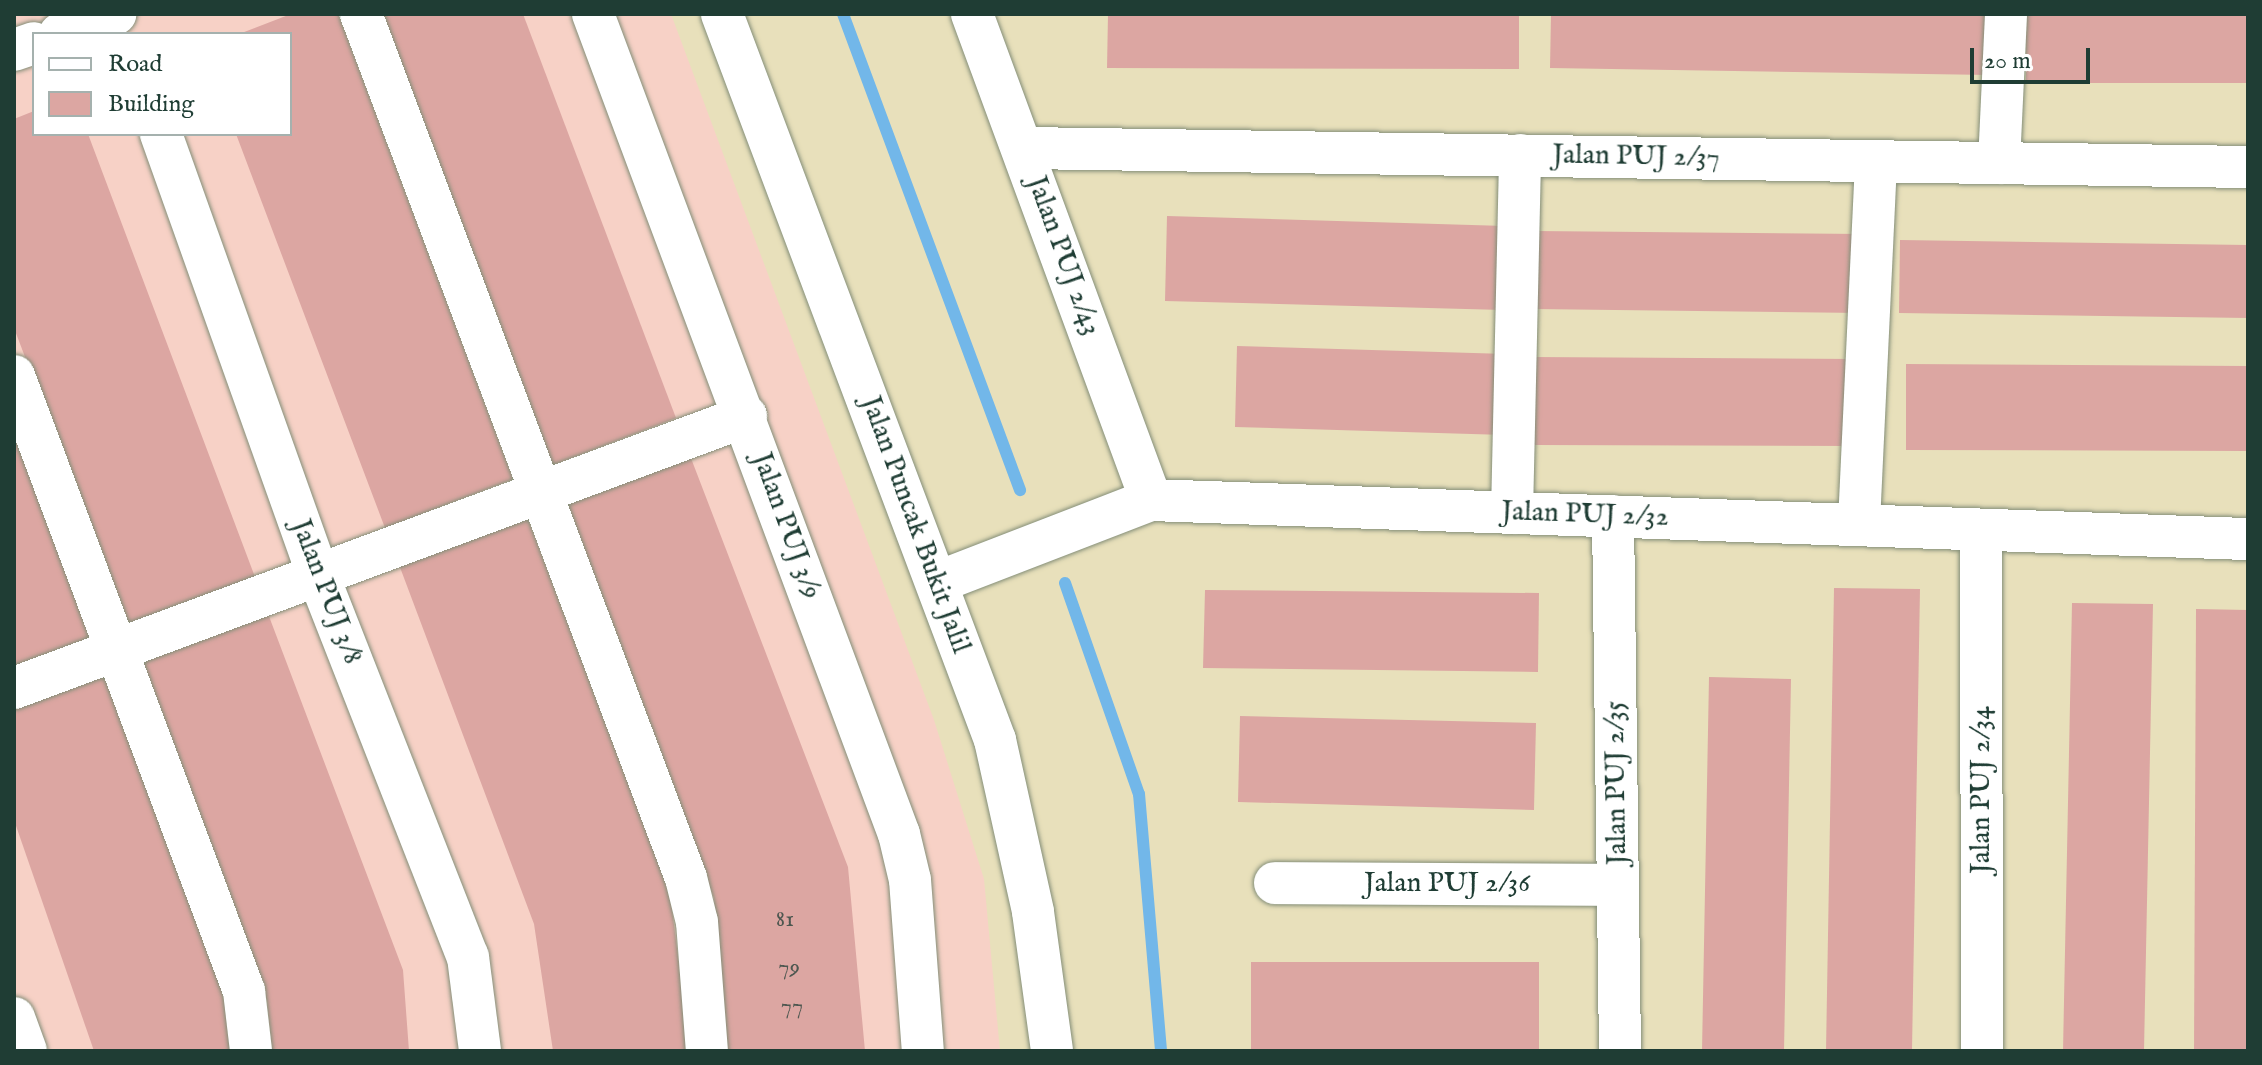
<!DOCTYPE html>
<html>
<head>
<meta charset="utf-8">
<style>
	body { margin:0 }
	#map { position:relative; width:2262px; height:1065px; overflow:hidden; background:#e8e0bb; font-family:"IM FELL English",serif }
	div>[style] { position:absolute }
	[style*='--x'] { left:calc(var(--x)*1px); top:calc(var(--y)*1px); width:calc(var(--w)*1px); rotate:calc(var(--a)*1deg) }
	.built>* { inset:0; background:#f7d1c6 }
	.stream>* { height:12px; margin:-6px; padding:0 6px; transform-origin:6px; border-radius:6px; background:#72b7e9 }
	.building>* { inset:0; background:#dca6a2 }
	.roads { filter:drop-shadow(0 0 2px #848e78) drop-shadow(0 0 2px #848e78) }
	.minor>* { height:42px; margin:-21px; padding:0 21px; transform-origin:21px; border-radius:21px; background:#fff }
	span { translate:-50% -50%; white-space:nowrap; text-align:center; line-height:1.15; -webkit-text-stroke:7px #fff; paint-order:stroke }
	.number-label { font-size:24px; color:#4e5750 }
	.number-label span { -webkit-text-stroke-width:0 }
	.street-label { font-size:28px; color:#1f3d34 }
	.frame { position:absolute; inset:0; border:16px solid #1f3d34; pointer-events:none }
	.legend { position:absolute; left:32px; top:32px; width:260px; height:104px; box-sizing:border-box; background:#fff; border:2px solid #a5b1ae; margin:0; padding:10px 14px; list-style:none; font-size:24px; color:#1f3d34 }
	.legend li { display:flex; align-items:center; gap:16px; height:40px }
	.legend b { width:40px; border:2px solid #a5b1ae }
	.scale { position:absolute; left:1970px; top:48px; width:120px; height:36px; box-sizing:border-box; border:4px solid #1f3d34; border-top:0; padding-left:10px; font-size:24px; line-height:28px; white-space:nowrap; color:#1f3d34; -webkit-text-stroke:6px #fff; paint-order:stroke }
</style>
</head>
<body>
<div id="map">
	<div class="built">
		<div style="clip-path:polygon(evenodd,14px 14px,671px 14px,934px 720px,984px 879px,1000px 1051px,14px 1051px,14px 14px,34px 34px,290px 34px,290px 134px,34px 134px,34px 34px)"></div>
	</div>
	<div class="stream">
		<div style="--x:843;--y:14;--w:508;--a:69.6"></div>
		<div style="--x:1065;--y:583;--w:224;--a:70.7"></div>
		<div style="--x:1139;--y:794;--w:258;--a:85.1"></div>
	</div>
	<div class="building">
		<div style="clip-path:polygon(291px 14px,338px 14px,513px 479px,385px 528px,236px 134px,290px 134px,290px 34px,239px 34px)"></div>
		<div style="clip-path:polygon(377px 14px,523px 14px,676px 418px,548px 467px)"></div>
		<div style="clip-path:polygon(1108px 14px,1519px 14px,1519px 69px,1107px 68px)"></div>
		<div style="clip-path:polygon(1551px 14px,1992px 14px,1990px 75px,1550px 68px)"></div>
		<div style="clip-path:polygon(2026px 14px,2248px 14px,2248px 83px,2026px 83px)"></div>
		<div style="clip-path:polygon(34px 111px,34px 134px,88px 134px,255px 577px,127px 625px,14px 328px,14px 119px)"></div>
		<div style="clip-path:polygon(1167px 216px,1505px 226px,1503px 310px,1165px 301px)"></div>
		<div style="clip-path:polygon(1534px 231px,1863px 234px,1862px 313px,1533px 309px)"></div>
		<div style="clip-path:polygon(1900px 240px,2248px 245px,2248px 318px,1899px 313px)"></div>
		<div style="clip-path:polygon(1237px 346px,1507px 354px,1505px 435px,1235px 427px)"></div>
		<div style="clip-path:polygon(1532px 357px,1854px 359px,1854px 446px,1532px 445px)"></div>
		<div style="clip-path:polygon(1906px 364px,2248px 366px,2248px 451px,1906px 450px)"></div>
		<div style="clip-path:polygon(14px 431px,92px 638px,14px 668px)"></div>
		<div style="clip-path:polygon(689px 453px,848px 867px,865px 1051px,727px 1051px,714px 898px,560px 501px)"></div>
		<div style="clip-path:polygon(526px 514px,670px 894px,690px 1051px,553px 1051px,534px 924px,398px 562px)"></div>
		<div style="clip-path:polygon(1834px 588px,1920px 589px,1912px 1051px,1826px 1051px)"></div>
		<div style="clip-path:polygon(1205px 590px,1539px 593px,1538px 672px,1203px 668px)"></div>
		<div style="clip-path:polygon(2072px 603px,2153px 604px,2144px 1051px,2063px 1051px)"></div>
		<div style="clip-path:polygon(2196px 609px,2248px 610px,2248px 1051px,2194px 1051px)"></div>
		<div style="clip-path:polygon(267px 611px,403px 970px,409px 1051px,272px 1051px,267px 1000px,139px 660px)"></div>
		<div style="clip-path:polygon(105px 672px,228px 1007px,232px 1051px,94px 1051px,14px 820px,14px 707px)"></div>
		<div style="clip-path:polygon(1709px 677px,1791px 679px,1784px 1051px,1702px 1051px)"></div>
		<div style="clip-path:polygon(1240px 716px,1536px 723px,1534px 810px,1238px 802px)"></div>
		<div style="clip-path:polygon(1251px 962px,1539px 962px,1539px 1051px,1251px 1051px)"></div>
	</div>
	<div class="roads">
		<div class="minor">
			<div style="--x:361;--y:14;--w:923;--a:69.39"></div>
			<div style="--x:686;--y:878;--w:45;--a:76"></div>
			<div style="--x:697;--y:922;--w:129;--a:85.6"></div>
			<div style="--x:593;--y:14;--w:875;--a:69.54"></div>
			<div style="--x:899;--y:834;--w:47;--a:76.6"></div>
			<div style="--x:910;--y:880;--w:171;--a:85.7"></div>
			<div style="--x:722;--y:14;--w:776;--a:69.39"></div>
			<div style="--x:995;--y:740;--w:176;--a:77.5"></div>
			<div style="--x:1033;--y:912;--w:140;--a:82.2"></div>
			<div style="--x:972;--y:14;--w:518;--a:69.78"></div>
			<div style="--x:60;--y:34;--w:59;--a:-20"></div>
			<div style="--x:14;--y:50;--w:21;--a:-19"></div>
			<div style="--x:161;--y:134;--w:468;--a:70.4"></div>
			<div style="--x:318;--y:575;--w:410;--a:68.6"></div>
			<div style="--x:468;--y:957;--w:95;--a:82.7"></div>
			<div style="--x:1025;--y:148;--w:1223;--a:0.89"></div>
			<div style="--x:1999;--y:163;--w:149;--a:-87.3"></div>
			<div style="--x:14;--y:376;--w:657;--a:69.5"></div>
			<div style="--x:244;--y:991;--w:60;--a:83.3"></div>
			<div style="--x:1512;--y:513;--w:358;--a:-88.7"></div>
			<div style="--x:1613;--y:516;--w:535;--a:89.25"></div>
			<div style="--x:1859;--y:523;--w:362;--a:-87.3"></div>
			<div style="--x:1981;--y:530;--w:521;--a:89.89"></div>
			<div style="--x:938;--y:582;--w:228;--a:-21.1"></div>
			<div style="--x:1151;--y:500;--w:1098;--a:2.04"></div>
			<div style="--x:14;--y:688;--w:781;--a:-20.38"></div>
			<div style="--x:1275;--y:883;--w:343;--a:0.3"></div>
			<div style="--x:14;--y:1018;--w:35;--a:70"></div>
		</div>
	</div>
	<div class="number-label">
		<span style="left:785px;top:920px">81</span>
		<span style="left:789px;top:968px">79</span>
		<span style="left:792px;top:1007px">77</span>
	</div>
	<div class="street-label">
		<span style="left:1636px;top:157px;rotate:1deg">Jalan PUJ 2/37</span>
		<span style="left:1063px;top:256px;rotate:70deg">Jalan PUJ 2/43</span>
		<span style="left:1585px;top:515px;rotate:2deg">Jalan PUJ 2/32</span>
		<span style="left:915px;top:525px;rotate:70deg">Jalan Puncak Bukit Jalil</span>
		<span style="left:786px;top:526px;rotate:70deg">Jalan PUJ 3/9</span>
		<span style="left:326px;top:592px;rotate:69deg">Jalan PUJ 3/8</span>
		<span style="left:1617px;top:783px;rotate:-91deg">Jalan PUJ 2/35</span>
		<span style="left:1982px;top:790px;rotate:-90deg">Jalan PUJ 2/34</span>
		<span style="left:1447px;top:884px">Jalan PUJ 2/36</span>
	</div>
	<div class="frame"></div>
	<ul class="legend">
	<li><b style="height:10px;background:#fff"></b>Road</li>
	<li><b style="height:22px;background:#dca6a2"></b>Building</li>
	</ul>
	<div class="scale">20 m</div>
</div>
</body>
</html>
